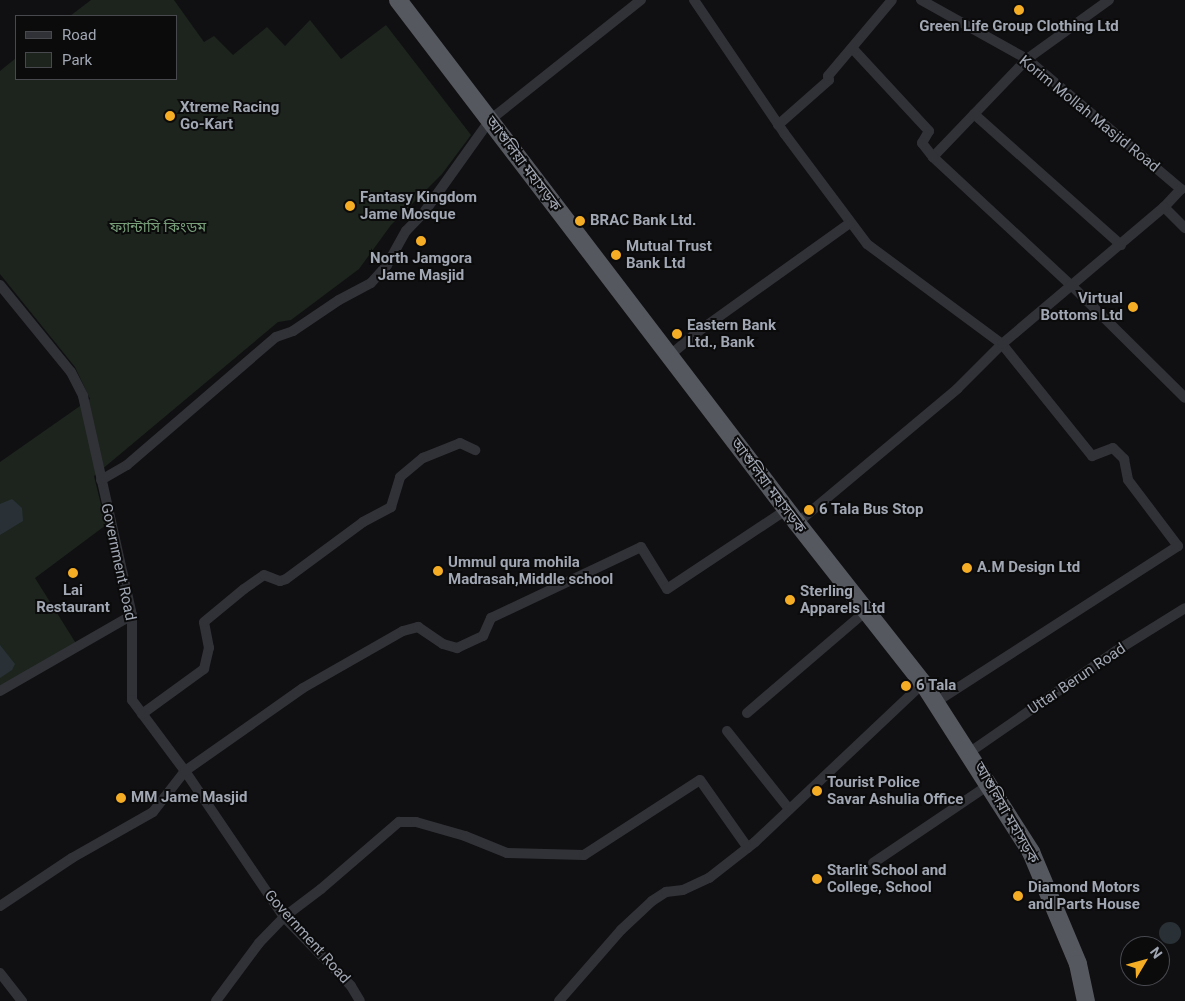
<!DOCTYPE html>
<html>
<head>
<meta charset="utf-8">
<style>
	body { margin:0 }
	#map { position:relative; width:1185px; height:1001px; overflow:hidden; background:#101012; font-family:Roboto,"Noto Sans Bengali",sans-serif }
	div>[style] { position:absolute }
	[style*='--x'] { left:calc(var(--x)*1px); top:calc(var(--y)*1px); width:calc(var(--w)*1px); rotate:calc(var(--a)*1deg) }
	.green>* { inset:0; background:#1c241d }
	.water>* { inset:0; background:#293137 }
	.round { border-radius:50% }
	.minor>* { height:10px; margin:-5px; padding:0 5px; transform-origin:5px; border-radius:5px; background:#313237 }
	.trunk>* { height:18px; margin:-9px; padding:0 9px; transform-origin:9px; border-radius:9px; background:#55585f }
	.dots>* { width:14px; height:14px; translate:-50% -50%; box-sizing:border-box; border:2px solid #0b0b0c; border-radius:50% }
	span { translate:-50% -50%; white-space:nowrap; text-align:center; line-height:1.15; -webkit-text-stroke:4px #0b0b0c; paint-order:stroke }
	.poi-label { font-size:15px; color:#a1a7b3; font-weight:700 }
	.left { translate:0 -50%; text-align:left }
	.right { translate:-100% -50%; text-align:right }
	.street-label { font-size:15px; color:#a1a7b3 }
	.park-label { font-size:15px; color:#779e79 }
	.legend { position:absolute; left:15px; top:15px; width:162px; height:65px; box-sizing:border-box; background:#0b0b0c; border:1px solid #47494f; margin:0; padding:6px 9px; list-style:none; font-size:15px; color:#a1a7b3 }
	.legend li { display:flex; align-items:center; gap:10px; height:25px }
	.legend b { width:25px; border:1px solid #47494f }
	.north { position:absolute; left:1120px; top:936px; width:50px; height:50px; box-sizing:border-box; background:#0b0b0c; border:1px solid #47494f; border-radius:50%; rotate:53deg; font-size:14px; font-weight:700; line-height:20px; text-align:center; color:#a1a7b3 }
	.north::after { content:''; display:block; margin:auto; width:18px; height:22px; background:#f5ad25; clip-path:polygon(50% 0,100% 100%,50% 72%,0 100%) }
</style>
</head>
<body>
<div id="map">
	<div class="green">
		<div style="clip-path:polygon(91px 0,174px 0,204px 42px,214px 36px,233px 55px,267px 27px,285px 46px,310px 20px,341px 59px,386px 25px,471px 135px,442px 174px,391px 225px,359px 269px,291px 320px,278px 322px,94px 476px,106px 525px,35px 578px,77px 645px,0 687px,0 462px,90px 399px,75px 367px,0 274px,0 71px,16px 58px,16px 79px,176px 79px,176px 16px,70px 16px)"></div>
	</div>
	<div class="water">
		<div style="clip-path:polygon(12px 499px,22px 508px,23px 521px,0 535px,0 504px)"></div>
		<div style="clip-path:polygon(0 645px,15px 664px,12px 670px,0 678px)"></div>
		<div class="round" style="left:1159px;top:922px;width:22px;height:22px"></div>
	</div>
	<div class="minor">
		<div style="--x:694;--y:0;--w:161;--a:55.9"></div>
		<div style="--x:784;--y:133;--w:139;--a:53.2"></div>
		<div style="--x:867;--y:244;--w:168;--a:36.5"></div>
		<div style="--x:1002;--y:344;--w:144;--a:51.2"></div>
		<div style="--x:1092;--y:456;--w:22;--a:-21"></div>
		<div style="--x:1113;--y:448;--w:16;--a:45"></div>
		<div style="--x:1124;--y:459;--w:21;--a:79"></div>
		<div style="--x:1128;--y:480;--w:83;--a:52.9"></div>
		<div style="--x:1178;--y:546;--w:288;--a:147.2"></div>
		<div style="--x:921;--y:0;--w:121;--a:29.1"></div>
		<div style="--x:1027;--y:59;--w:202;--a:40.2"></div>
		<div style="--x:1181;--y:189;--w:25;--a:133"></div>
		<div style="--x:1164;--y:207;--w:30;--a:45"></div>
		<div style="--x:1109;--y:0;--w:101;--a:144.3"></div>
		<div style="--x:1027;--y:59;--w:136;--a:133.8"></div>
		<div style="--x:933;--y:157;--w:190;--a:42.9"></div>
		<div style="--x:1072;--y:286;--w:159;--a:44.7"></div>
		<div style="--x:853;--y:49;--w:112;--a:47.2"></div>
		<div style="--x:929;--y:131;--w:14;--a:120"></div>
		<div style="--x:922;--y:143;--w:18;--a:52"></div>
		<div style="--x:974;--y:114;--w:197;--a:41.7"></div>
		<div style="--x:778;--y:125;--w:68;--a:-41.4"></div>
		<div style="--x:829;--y:80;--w:4;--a:-104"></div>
		<div style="--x:828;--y:76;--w:99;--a:-49.9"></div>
		<div style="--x:0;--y:285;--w:112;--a:50.8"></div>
		<div style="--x:71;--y:372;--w:27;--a:63"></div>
		<div style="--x:83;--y:396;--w:224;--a:77.4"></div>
		<div style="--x:132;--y:615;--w:85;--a:90"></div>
		<div style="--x:132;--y:700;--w:89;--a:53.3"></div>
		<div style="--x:185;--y:771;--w:176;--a:55.9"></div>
		<div style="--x:284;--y:917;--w:96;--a:45.8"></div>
		<div style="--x:351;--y:986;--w:17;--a:59"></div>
		<div style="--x:669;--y:356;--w:39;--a:-40"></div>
		<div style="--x:699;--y:331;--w:186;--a:-35.6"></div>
		<div style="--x:101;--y:480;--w:30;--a:-30"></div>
		<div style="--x:127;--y:465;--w:196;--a:-40.7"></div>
		<div style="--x:276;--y:337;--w:18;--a:-19"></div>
		<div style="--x:293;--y:331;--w:55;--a:-34"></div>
		<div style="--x:339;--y:300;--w:36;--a:-28"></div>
		<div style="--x:371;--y:283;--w:24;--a:-48"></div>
		<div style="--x:387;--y:265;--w:39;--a:-61"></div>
		<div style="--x:406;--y:231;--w:28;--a:-46"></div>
		<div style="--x:425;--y:211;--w:112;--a:-54.5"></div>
		<div style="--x:490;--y:120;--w:193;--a:-38.5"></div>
		<div style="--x:797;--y:523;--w:209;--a:-39.9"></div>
		<div style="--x:957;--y:389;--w:64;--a:-45"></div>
		<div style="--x:1002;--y:344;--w:212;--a:-40.2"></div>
		<div style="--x:0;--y:691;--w:152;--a:-29.9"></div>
		<div style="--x:747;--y:713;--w:158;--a:-40.6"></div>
		<div style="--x:142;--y:714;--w:77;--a:-36"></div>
		<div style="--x:204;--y:669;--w:22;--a:-77"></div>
		<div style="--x:209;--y:648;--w:26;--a:-101"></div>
		<div style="--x:204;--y:622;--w:52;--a:-39.5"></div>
		<div style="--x:244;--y:589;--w:24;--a:-35"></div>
		<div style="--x:264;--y:575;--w:17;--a:21"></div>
		<div style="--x:280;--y:581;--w:6;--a:-18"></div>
		<div style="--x:286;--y:579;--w:96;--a:-36.5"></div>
		<div style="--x:363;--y:522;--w:32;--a:-28"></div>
		<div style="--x:391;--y:507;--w:31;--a:-73"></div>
		<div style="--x:400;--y:477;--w:30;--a:-40"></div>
		<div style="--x:423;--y:458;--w:40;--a:-22"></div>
		<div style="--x:460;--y:443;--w:17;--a:25"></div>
		<div style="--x:727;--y:731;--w:100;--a:51.5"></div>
		<div style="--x:970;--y:752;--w:178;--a:-34.7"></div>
		<div style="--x:1116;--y:651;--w:81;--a:-31.9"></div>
		<div style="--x:873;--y:863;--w:141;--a:-34"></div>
		<div style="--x:0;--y:906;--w:87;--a:-33.7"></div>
		<div style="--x:72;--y:858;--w:93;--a:-29.6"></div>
		<div style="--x:153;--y:812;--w:52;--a:-52"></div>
		<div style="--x:185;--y:771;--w:144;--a:-35.1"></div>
		<div style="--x:303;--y:688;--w:115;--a:-29.7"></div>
		<div style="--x:403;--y:631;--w:16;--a:-15"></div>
		<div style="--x:418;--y:627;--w:30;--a:34"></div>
		<div style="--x:443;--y:644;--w:15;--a:16"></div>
		<div style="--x:457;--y:648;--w:29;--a:-25"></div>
		<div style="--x:483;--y:636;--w:20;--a:-66"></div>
		<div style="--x:491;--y:618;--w:166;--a:-25.3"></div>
		<div style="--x:641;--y:547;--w:49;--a:58.2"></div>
		<div style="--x:667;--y:589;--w:143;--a:-33.6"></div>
		<div style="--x:0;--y:973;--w:36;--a:52"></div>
		<div style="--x:216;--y:1001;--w:72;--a:-53.4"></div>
		<div style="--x:259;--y:943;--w:36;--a:-46"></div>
		<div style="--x:284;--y:917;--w:46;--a:-37.1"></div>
		<div style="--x:321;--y:889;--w:103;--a:-40.7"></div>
		<div style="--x:399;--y:822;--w:17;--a:0"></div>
		<div style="--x:416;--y:822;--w:51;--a:15.9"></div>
		<div style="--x:465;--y:836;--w:45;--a:22"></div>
		<div style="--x:507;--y:853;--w:77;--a:1.5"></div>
		<div style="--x:584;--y:855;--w:138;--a:-32.9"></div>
		<div style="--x:700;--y:780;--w:83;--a:54.8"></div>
		<div style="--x:559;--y:1001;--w:94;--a:-48.9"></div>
		<div style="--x:621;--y:930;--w:42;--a:-43.1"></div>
		<div style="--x:652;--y:901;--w:17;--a:-33"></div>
		<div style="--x:666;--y:892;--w:17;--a:-7"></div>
		<div style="--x:683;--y:890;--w:29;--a:-25"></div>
		<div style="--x:709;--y:878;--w:58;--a:-38"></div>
		<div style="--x:755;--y:842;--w:231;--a:-43.4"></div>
	</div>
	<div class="trunk">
		<div style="--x:398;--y:0;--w:658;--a:52.66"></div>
		<div style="--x:797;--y:523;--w:204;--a:51.8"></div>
		<div style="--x:923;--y:683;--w:201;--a:57.4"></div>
		<div style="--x:1031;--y:852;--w:121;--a:67.2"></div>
		<div style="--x:1078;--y:964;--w:38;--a:78"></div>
	</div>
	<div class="dots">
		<div style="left:1019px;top:10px;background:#f5ad25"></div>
		<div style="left:170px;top:116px;background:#f5ad25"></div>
		<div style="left:350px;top:206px;background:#f5ad25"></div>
		<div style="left:580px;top:221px;background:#f5ad25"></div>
		<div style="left:421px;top:241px;background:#f5ad25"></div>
		<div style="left:616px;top:255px;background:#f5ad25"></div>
		<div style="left:1133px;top:307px;background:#f5ad25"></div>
		<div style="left:677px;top:334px;background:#f5ad25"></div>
		<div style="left:809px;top:510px;background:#f5ad25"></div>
		<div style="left:967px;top:568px;background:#f5ad25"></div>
		<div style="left:438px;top:571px;background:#f5ad25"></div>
		<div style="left:73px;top:573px;background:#f5ad25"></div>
		<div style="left:790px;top:600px;background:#f5ad25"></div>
		<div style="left:906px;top:686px;background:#f5ad25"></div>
		<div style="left:817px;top:791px;background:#f5ad25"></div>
		<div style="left:121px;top:798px;background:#f5ad25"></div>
		<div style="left:817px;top:879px;background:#f5ad25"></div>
		<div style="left:1018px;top:896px;background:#f5ad25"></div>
	</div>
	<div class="poi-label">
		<span style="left:1019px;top:27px">Green Life Group Clothing Ltd</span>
		<span class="left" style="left:180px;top:116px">Xtreme Racing<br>Go-Kart</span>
		<span class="left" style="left:360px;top:206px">Fantasy Kingdom<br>Jame Mosque</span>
		<span class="left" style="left:590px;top:221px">BRAC Bank Ltd.</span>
		<span class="left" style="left:626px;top:255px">Mutual Trust<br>Bank Ltd</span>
		<span style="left:421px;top:267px">North Jamgora<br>Jame Masjid</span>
		<span class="right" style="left:1123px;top:307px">Virtual<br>Bottoms Ltd</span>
		<span class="left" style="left:687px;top:334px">Eastern Bank<br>Ltd., Bank</span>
		<span class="left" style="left:819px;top:510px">6 Tala Bus Stop</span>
		<span class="left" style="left:448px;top:571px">Ummul qura mohila<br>Madrasah,Middle school</span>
		<span class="left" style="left:977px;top:568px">A.M Design Ltd</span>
		<span style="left:73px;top:599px">Lai<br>Restaurant</span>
		<span class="left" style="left:800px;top:600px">Sterling<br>Apparels Ltd</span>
		<span class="left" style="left:916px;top:686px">6 Tala</span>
		<span class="left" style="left:827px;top:791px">Tourist Police<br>Savar Ashulia Office</span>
		<span class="left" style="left:131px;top:798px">MM Jame Masjid</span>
		<span class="left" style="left:827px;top:879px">Starlit School and<br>College, School</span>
		<span class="left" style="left:1028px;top:896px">Diamond Motors<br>and Parts House</span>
	</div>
	<div class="street-label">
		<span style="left:1089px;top:114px;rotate:39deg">Korim Mollah Masjid Road</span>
		<span style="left:523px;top:164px;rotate:53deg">আশুলিয়া মহাসড়ক</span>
		<span style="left:768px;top:486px;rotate:53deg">আশুলিয়া মহাসড়ক</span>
		<span style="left:118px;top:562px;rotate:78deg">Government Road</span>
		<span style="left:1077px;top:679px;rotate:-34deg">Uttar Berun Road</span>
		<span style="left:1006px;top:813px;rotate:60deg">আশুলিয়া মহাসড়ক</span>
		<span style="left:307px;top:937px;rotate:48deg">Government Road</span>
	</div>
	<div class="park-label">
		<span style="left:158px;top:228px">ফ্যান্টাসি কিংডম</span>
	</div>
	<ul class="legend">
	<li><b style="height:6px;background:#313237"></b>Road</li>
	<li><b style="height:14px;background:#1c241d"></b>Park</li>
	</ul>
	<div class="north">N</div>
</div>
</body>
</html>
